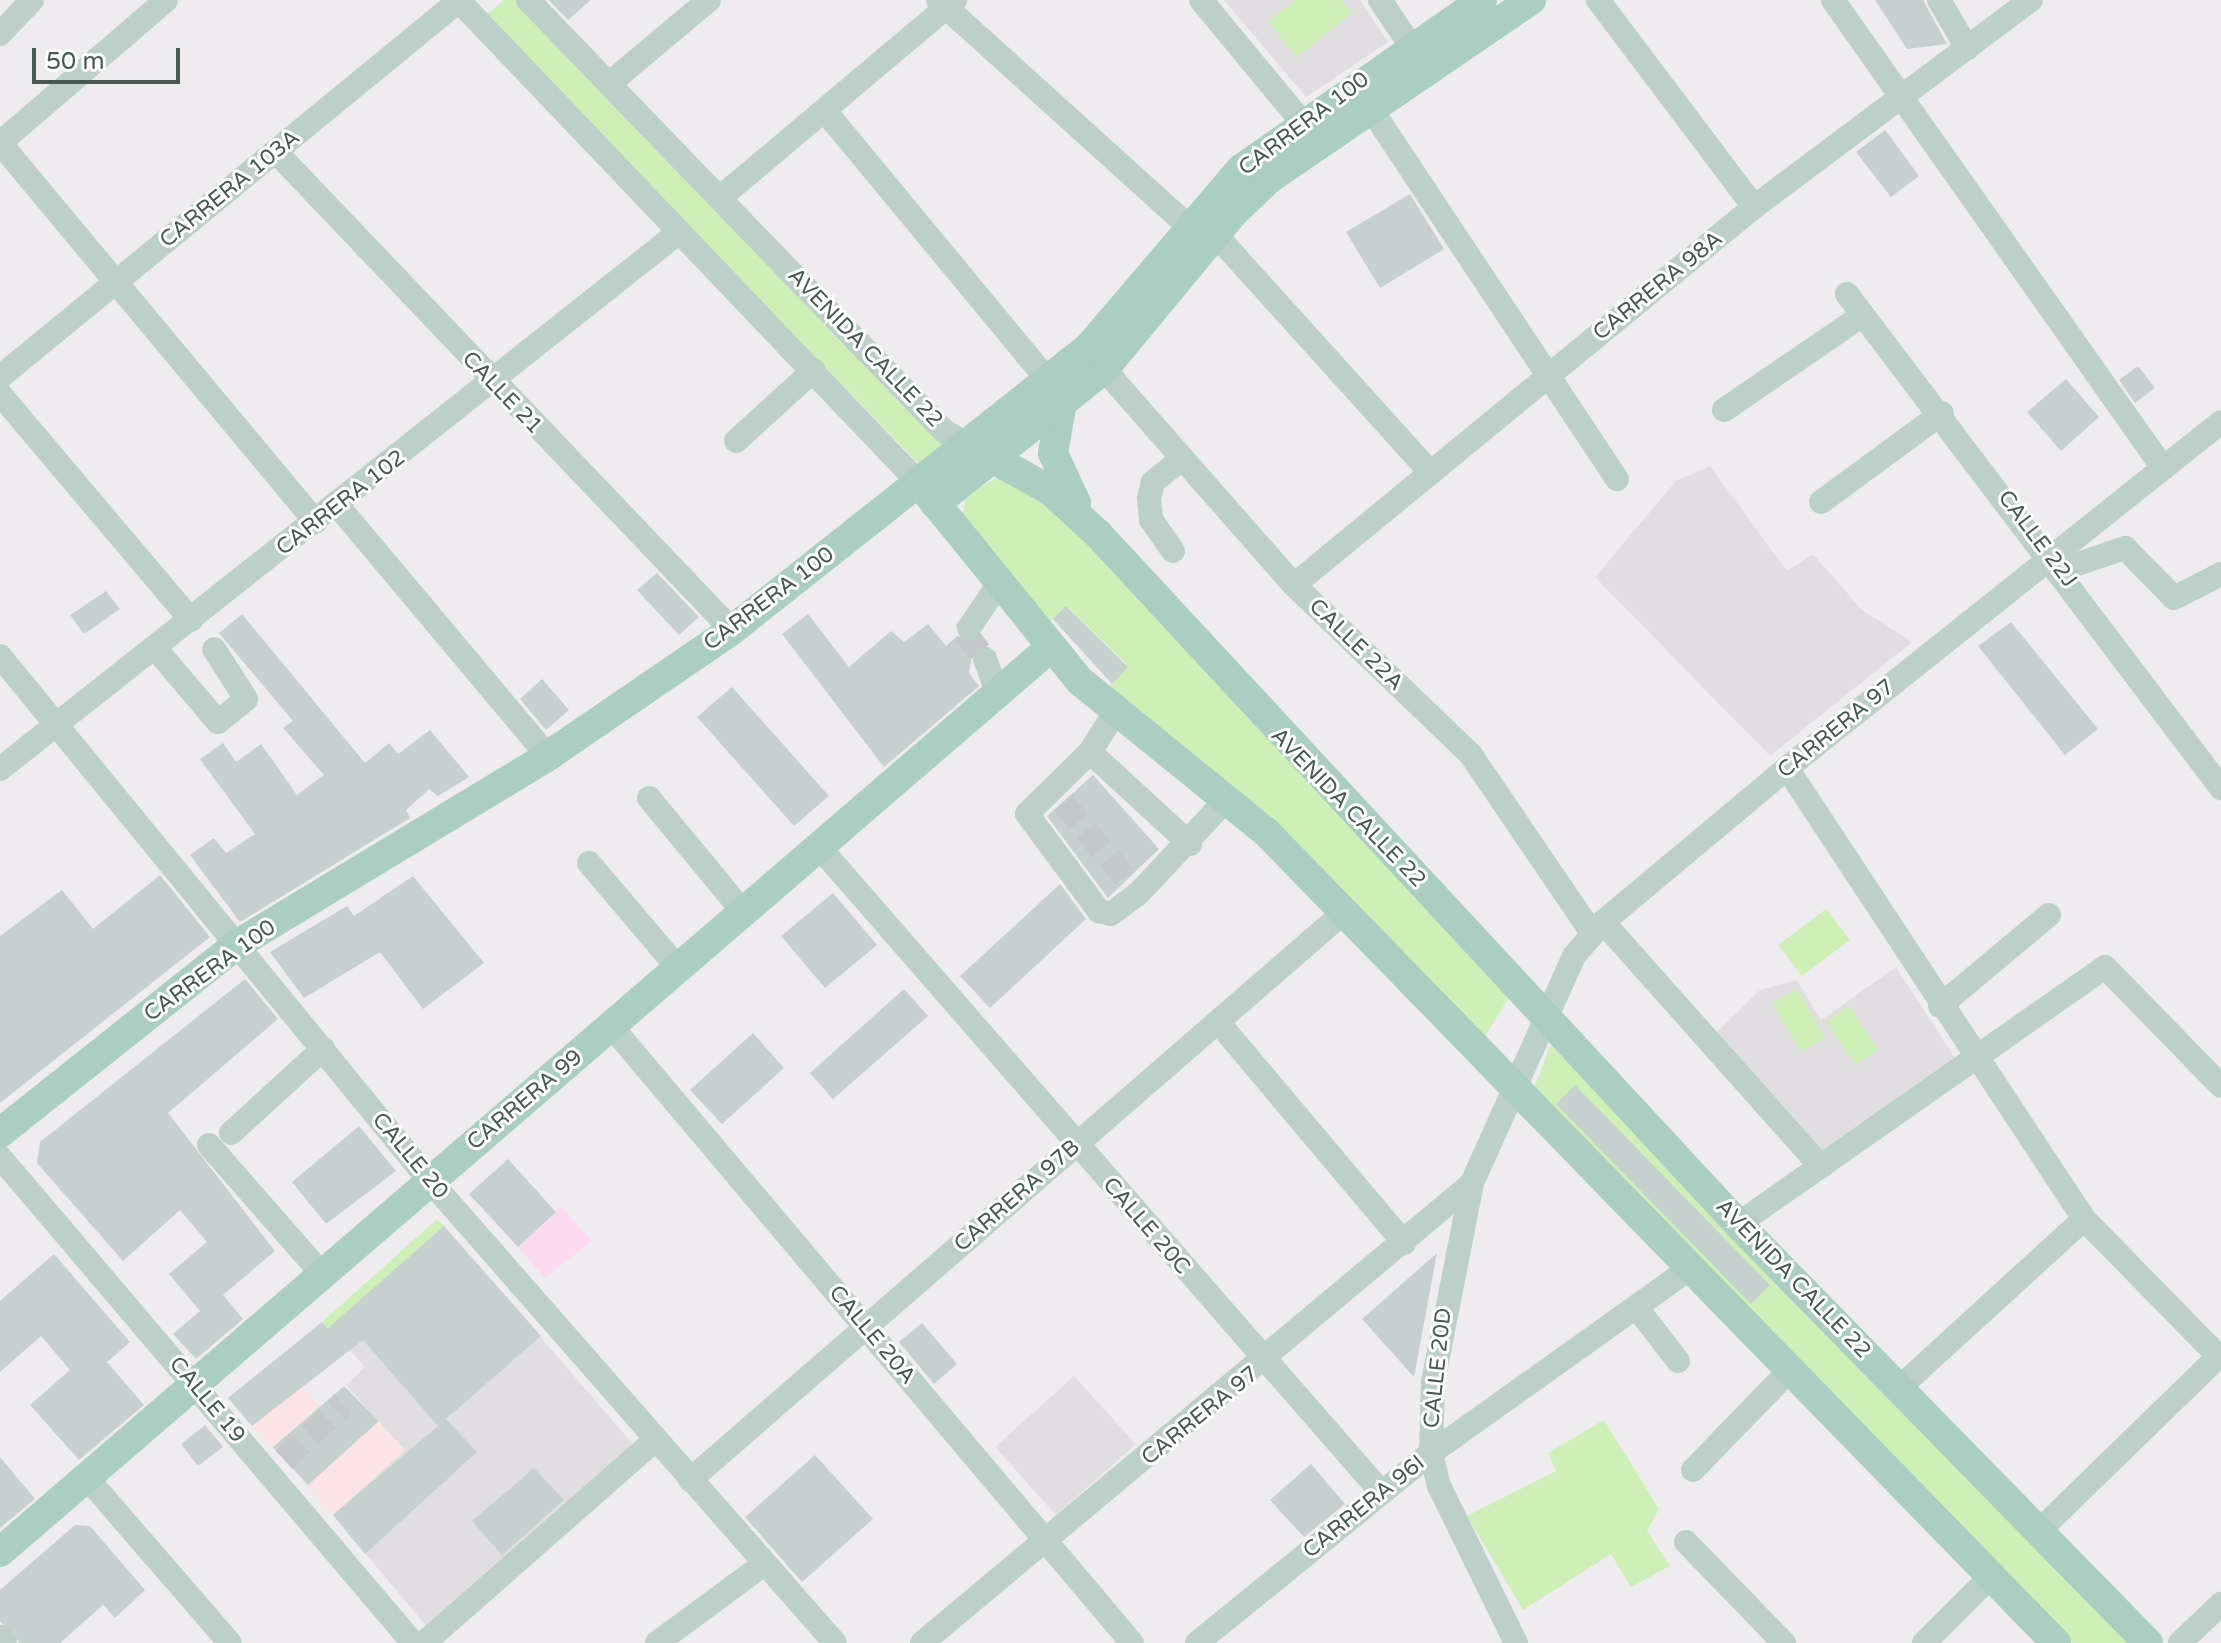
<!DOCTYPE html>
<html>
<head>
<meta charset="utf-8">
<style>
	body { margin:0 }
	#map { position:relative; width:2221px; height:1643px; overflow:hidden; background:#efecef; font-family:"Varela Round",sans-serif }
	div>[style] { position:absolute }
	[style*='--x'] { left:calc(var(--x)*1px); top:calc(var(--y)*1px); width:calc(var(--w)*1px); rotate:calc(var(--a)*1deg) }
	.commercial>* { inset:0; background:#fce3e6 }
	.education>* { inset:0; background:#e0dee0 }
	.medical>* { inset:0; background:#fbdaf2 }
	.green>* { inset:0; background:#cfefb8 }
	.building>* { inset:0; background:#c6d0ce }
	.minor-tunnel>* { height:24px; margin-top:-12px; transform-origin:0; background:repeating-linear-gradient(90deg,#c4c8c8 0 24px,transparent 0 36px) }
	.minor>* { height:24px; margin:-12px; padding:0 12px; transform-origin:12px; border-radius:12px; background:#bccfc9 }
	.major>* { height:30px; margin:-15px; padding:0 15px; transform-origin:15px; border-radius:15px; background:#abcdc2 }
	span { translate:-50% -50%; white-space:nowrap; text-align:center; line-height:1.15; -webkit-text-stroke:6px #fff; paint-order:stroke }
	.street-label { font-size:22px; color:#445a53 }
	.scale { position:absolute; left:32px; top:48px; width:148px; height:36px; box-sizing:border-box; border:4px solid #445a53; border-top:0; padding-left:10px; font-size:24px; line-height:28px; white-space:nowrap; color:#445a53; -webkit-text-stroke:6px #fff; paint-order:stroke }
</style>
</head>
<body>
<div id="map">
	<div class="commercial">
		<div style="clip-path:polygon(301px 1386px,319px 1407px,273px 1447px,252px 1426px)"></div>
		<div style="clip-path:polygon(379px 1421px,406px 1450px,333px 1515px,308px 1485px)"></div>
	</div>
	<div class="education">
		<div style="clip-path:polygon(1224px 0,1360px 0,1388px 42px,1306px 97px)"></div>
		<div style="clip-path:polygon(1710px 466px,1787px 571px,1813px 554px,1862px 610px,1912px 642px,1770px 756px,1595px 577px,1676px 481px)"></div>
		<div style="clip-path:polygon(1896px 967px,1955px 1058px,1821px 1151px,1716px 1033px,1760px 990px,1797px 980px,1821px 1020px)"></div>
		<div style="clip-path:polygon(444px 1226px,633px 1444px,428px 1628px,333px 1515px,405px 1450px,346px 1385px,365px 1367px,329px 1328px)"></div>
		<div style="clip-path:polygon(1074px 1376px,1136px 1444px,1056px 1515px,995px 1447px)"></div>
	</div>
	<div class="medical">
		<div style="clip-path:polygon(561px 1206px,592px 1241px,545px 1278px,518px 1247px)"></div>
	</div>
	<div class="green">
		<div style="clip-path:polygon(504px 0,518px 0,945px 443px,921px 466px,485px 16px)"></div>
		<div style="clip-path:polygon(1295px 0,1342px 0,1352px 13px,1296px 57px,1268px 21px)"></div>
		<div style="clip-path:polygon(998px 477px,1062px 512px,1509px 997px,1484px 1038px,1108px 687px,1128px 666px,1067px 606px,1046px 626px,963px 514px,966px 496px)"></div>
		<div style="clip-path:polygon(1826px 909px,1850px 940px,1802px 976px,1778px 945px)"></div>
		<div style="clip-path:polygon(1797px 989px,1825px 1038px,1801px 1052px,1772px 1003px)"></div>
		<div style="clip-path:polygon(1849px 1006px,1878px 1050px,1855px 1065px,1826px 1021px)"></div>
		<div style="clip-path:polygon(1553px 1039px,2132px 1643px,2072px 1643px,1534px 1088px)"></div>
		<div style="clip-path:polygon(437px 1219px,444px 1226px,329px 1328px,322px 1322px)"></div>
		<div style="clip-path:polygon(1604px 1420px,1659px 1509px,1647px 1531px,1670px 1566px,1631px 1587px,1611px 1554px,1523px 1610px,1467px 1516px,1556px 1471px,1548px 1453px)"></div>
	</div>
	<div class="building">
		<div style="clip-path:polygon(549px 0,591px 0,568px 20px)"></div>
		<div style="clip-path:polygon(1875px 0,1923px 0,1947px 44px,1907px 49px)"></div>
		<div style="clip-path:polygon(1885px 130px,1919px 176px,1891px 197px,1856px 152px)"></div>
		<div style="clip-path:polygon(1410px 194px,1444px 249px,1380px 288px,1346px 232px)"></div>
		<div style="clip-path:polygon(2138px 366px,2155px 388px,2135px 403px,2119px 380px)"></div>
		<div style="clip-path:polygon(2066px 379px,2099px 417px,2061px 451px,2027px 412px)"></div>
		<div style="clip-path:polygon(657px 573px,699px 617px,679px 635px,637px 590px)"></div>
		<div style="clip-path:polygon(106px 591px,120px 609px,84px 634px,70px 615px)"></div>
		<div style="clip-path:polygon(1066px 606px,1128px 667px,1112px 684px,1053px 619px)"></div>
		<div style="clip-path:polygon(242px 614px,365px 763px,389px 743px,398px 754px,430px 730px,469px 777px,438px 796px,429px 789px,406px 810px,410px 818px,240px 922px,190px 855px,214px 838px,226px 853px,255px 834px,200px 759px,223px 743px,236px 762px,261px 744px,297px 795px,324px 775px,283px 728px,293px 721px,219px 633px)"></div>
		<div style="clip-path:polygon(808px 614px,849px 667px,891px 631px,904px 642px,928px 624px,946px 646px,957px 636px,979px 639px,984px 644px,973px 650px,969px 673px,979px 686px,884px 767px,782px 634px)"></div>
		<div style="clip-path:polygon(2011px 622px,2098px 729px,2065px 755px,1978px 646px)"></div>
		<div style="clip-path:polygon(542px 679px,569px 710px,546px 730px,520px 699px)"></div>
		<div style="clip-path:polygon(732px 687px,829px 796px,794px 826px,697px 717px)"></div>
		<div style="clip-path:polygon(1093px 775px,1159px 849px,1108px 898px,1047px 816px)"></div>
		<div style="clip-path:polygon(160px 875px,210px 937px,0 1103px,0 936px,62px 890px,93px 929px)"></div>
		<div style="clip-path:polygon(413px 876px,484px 963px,423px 1009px,380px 952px,304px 998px,270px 952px,347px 906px,354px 916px)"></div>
		<div style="clip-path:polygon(1060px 884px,1086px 919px,990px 1008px,960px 976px)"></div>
		<div style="clip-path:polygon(833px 893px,877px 945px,825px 988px,781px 936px)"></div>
		<div style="clip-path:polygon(245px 979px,278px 1019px,168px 1113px,275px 1251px,223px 1295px,243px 1319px,196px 1359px,173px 1334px,200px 1311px,169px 1274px,207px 1242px,180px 1210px,123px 1261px,37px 1163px,40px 1142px)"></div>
		<div style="clip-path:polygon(904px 989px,928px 1016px,833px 1099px,810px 1073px)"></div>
		<div style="clip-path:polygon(753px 1033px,784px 1068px,722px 1124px,690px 1090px)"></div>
		<div style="clip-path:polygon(1575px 1085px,1770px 1285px,1751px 1304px,1556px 1104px)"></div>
		<div style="clip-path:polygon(359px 1126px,396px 1171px,326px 1224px,292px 1182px)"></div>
		<div style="clip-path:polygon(508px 1159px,556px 1212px,518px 1247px,469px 1194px)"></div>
		<div style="clip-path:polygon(444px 1226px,541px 1336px,438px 1426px,363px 1340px,252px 1426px,228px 1398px,322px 1322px,328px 1328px)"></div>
		<div style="clip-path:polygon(1437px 1253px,1414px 1377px,1362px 1319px)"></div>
		<div style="clip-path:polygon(54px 1254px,130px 1342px,107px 1362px,144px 1405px,79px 1460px,30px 1405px,70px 1370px,41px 1336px,0 1372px,0 1301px)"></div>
		<div style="clip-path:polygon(922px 1323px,957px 1364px,934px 1384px,899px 1342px)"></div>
		<div style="clip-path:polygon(344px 1386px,379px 1421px,308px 1485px,273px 1447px)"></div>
		<div style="clip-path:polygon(446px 1419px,477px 1452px,365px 1554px,333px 1515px)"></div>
		<div style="clip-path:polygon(205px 1425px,223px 1447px,198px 1466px,181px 1444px)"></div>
		<div style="clip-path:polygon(815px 1455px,873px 1519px,802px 1582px,745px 1517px)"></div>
		<div style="clip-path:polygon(0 1457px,35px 1499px,0 1528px)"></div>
		<div style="clip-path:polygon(1311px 1464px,1345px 1504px,1304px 1537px,1270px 1500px)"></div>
		<div style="clip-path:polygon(534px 1468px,564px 1500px,502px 1555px,472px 1521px)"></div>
		<div style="clip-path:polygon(75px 1525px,90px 1526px,145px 1590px,115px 1618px,103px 1605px,60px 1643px,20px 1643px,0 1621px,0 1590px)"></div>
	</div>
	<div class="minor-tunnel">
		<div style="--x:969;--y:628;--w:6;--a:129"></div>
		<div style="--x:965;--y:633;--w:33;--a:52"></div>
		<div style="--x:1063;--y:803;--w:111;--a:50.1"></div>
		<div style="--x:284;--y:1460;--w:81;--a:-43.5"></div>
	</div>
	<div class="minor">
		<div style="--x:458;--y:0;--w:668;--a:46.34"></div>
		<div style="--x:528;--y:0;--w:599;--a:46.01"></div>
		<div style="--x:944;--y:431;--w:28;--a:30"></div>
		<div style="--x:938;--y:0;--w:341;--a:42.1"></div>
		<div style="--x:1201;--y:0;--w:157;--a:50.4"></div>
		<div style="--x:1380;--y:0;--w:55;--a:56"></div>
		<div style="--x:1598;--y:0;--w:259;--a:53"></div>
		<div style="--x:1833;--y:0;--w:573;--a:54.81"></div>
		<div style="--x:1939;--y:0;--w:56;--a:59.7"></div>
		<div style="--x:0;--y:34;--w:47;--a:-46.7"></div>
		<div style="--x:610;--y:83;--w:129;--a:-40"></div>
		<div style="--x:1369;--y:106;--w:448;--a:56.4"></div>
		<div style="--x:825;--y:111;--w:352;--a:50.4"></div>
		<div style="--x:0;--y:143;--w:493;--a:50.2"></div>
		<div style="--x:0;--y:143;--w:219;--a:-40.7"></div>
		<div style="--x:276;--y:152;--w:661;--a:46.35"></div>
		<div style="--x:721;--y:197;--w:306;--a:-40.1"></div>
		<div style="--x:1215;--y:234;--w:316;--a:47.9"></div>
		<div style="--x:1847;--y:294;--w:620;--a:52.87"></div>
		<div style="--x:1104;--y:369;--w:288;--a:48.7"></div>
		<div style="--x:1294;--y:585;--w:245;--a:43.8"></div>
		<div style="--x:1471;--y:755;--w:215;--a:55.8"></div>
		<div style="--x:0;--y:377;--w:595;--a:-39.34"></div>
		<div style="--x:0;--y:394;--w:296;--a:49.8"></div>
		<div style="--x:1724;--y:410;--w:168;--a:-34.4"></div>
		<div style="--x:736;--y:441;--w:105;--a:-42.3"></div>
		<div style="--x:1821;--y:502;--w:150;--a:-36.3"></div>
		<div style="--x:338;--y:506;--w:326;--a:50"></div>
		<div style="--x:1173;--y:551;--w:38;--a:-125"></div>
		<div style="--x:1151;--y:520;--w:22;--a:-95"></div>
		<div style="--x:1149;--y:498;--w:16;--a:-76"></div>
		<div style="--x:1153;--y:482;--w:33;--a:-39"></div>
		<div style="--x:2060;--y:570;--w:69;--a:-18.7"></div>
		<div style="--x:2125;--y:548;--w:70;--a:45.6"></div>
		<div style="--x:2174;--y:598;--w:53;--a:-27.1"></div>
		<div style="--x:1294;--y:585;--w:595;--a:-39.41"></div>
		<div style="--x:1754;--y:207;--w:346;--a:-36.8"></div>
		<div style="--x:969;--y:628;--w:52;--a:-56"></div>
		<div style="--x:155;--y:648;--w:97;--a:49.6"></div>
		<div style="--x:218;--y:722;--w:36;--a:-39"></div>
		<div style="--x:246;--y:699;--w:59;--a:-122.6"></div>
		<div style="--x:0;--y:656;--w:679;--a:50.68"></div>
		<div style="--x:430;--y:1181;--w:614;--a:48.76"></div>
		<div style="--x:985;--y:659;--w:37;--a:70"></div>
		<div style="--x:1114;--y:714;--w:45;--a:122.3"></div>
		<div style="--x:1090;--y:752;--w:88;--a:135.5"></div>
		<div style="--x:1027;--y:814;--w:121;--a:53.4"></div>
		<div style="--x:1099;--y:911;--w:12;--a:14"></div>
		<div style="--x:1111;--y:914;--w:35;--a:-37"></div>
		<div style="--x:1139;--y:893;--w:127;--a:-46.9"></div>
		<div style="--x:1090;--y:752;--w:136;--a:42.6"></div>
		<div style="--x:1787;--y:768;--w:540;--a:56.63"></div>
		<div style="--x:2084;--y:1219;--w:193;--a:45.6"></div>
		<div style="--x:0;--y:769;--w:864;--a:-38.33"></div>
		<div style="--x:649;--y:798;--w:149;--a:50.4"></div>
		<div style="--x:820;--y:848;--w:854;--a:48.94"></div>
		<div style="--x:589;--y:863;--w:139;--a:49.7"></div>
		<div style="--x:1603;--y:922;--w:328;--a:48.3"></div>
		<div style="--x:1940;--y:1006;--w:142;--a:-39.9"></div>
		<div style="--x:1218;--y:1022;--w:289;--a:49.9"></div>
		<div style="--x:612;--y:1027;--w:806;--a:49.83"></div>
		<div style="--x:231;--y:1133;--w:125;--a:-42.4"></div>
		<div style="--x:209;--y:1145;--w:169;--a:48.8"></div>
		<div style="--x:0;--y:1157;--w:638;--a:49.64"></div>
		<div style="--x:1738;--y:1224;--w:448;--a:-35"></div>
		<div style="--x:2105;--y:967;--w:166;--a:45.7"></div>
		<div style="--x:1637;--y:1308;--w:67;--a:52.3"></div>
		<div style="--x:1900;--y:1387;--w:249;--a:-42.4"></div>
		<div style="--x:1693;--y:1470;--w:141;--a:-45.9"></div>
		<div style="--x:87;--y:1478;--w:218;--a:49.1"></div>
		<div style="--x:690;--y:1480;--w:866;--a:-40.97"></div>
		<div style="--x:2040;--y:1530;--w:252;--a:-44.2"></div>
		<div style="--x:1686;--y:1542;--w:141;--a:45.9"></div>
		<div style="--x:0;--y:1637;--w:8;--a:50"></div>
		<div style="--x:424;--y:1643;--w:308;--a:-41.3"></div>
		<div style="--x:657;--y:1643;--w:133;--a:-36.4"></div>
		<div style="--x:922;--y:1643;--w:714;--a:-39.89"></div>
		<div style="--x:1197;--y:1643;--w:301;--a:-39.1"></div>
		<div style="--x:1431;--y:1453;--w:320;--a:-35.5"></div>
		<div style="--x:1516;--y:1643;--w:175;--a:-116.1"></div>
		<div style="--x:1439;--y:1486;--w:34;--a:-104"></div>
		<div style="--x:1431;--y:1453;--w:71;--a:-88.4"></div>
		<div style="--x:1433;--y:1382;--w:203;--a:-78.9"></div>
		<div style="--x:1472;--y:1183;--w:249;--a:-65.8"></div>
		<div style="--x:1574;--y:956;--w:45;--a:-49.5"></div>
		<div style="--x:1603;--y:922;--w:240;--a:-39.9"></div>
		<div style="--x:1787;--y:768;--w:555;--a:-38.56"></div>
		<div style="--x:1924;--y:1643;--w:96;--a:-45"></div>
		<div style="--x:2180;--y:1643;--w:57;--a:-43.6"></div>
	</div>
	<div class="major">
		<div style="--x:1061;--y:408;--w:46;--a:100.1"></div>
		<div style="--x:1053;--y:453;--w:55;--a:65.3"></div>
		<div style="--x:968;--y:445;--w:94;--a:28.8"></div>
		<div style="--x:1050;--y:490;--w:65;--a:42.5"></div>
		<div style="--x:1098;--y:534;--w:941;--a:47.15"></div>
		<div style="--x:1738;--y:1224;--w:586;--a:45.62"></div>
		<div style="--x:919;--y:483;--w:255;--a:50.9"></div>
		<div style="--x:1080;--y:681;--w:240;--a:39.1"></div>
		<div style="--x:1266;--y:832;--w:1132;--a:45.75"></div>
		<div style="--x:935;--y:504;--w:216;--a:-38.6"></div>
		<div style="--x:1104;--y:369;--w:201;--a:-50.4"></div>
		<div style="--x:1232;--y:214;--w:52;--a:-43.5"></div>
		<div style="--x:1270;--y:178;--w:316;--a:-34.3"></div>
		<div style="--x:0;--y:1133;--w:304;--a:-38.5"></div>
		<div style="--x:238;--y:944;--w:363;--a:-31.2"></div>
		<div style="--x:548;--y:756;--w:223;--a:-34.4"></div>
		<div style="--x:732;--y:630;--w:456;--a:-38.4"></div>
		<div style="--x:1089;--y:347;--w:234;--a:-49.5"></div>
		<div style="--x:1241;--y:169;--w:294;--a:-35"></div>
		<div style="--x:0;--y:1552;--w:1386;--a:-40.73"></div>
	</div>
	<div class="street-label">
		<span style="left:1304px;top:124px;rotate:-37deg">CARRERA 100</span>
		<span style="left:230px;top:189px;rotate:-39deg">CARRERA 103A</span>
		<span style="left:1658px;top:286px;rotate:-39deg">CARRERA 98A</span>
		<span style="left:865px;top:348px;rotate:46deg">AVENIDA CALLE 22</span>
		<span style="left:502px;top:393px;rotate:46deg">CALLE 21</span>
		<span style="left:341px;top:503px;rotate:-38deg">CARRERA 102</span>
		<span style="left:2037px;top:539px;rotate:53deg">CALLE 22J</span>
		<span style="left:769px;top:599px;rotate:-37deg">CARRERA 100</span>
		<span style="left:1356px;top:645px;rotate:44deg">CALLE 22A</span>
		<span style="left:1836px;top:729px;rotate:-39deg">CARRERA 97</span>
		<span style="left:1348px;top:808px;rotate:46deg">AVENIDA CALLE 22</span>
		<span style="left:210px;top:971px;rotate:-36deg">CARRERA 100</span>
		<span style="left:525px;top:1100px;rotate:-40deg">CARRERA 99</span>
		<span style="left:410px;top:1156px;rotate:50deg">CALLE 20</span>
		<span style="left:1017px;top:1196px;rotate:-41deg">CARRERA 97B</span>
		<span style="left:1146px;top:1226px;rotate:49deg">CALLE 20C</span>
		<span style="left:1793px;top:1279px;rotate:46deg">AVENIDA CALLE 22</span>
		<span style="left:872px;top:1335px;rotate:50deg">CALLE 20A</span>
		<span style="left:1438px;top:1368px;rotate:-84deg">CALLE 20D</span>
		<span style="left:207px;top:1400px;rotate:50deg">CALLE 19</span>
		<span style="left:1200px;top:1416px;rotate:-39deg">CARRERA 97</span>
		<span style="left:1364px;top:1507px;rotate:-39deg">CARRERA 96I</span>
	</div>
	<div class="scale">50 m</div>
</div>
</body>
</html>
